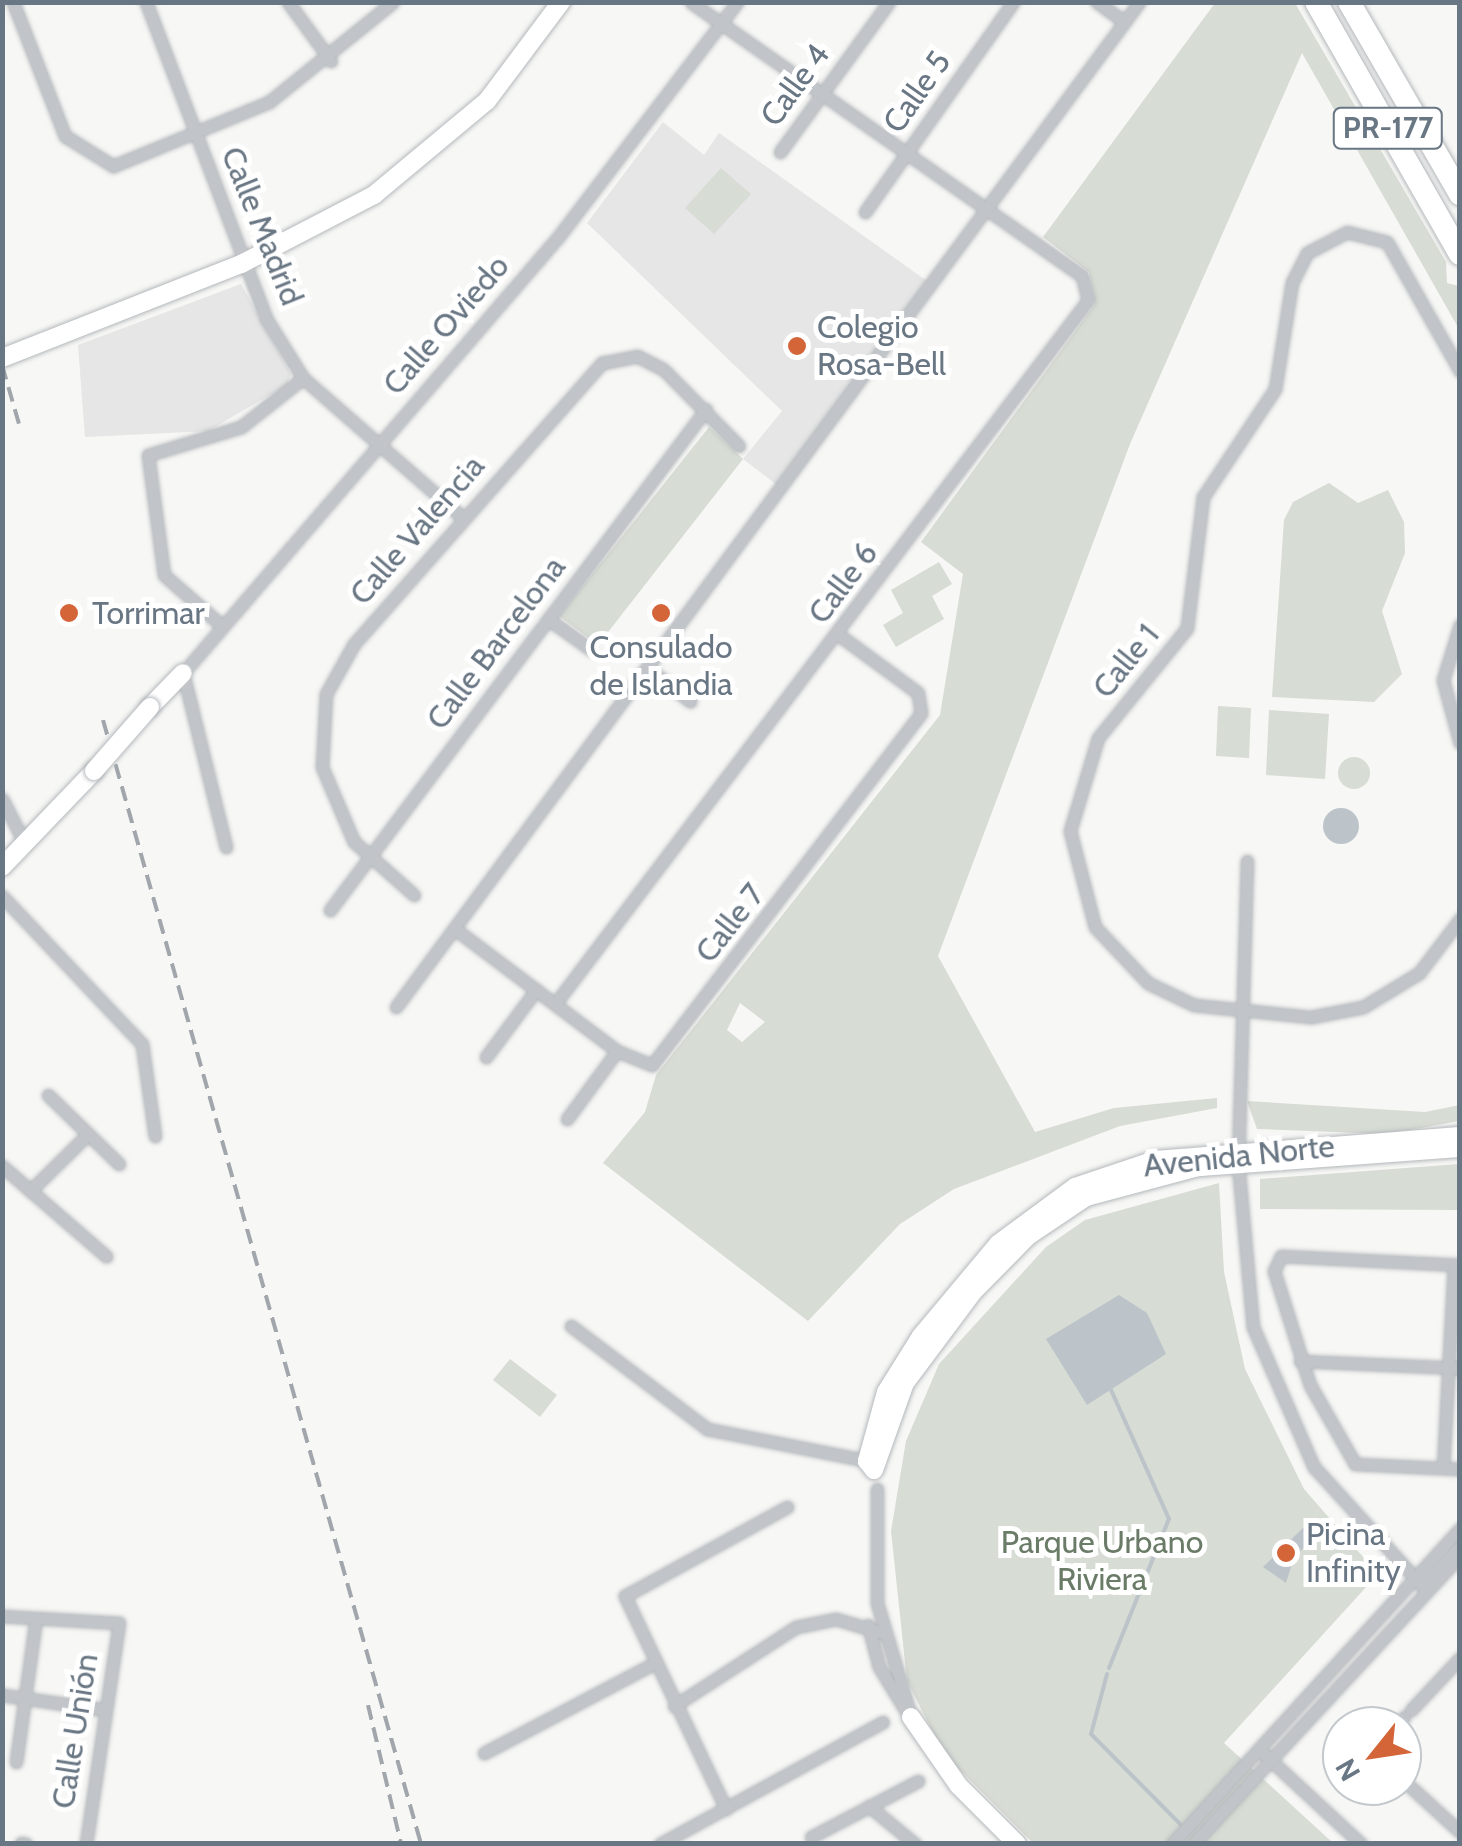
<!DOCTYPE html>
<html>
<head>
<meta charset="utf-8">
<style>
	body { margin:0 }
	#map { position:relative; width:1462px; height:1846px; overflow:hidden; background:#f7f7f5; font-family:Cabin,sans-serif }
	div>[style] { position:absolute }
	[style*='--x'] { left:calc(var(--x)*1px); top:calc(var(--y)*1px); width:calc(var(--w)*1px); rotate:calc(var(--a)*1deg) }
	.built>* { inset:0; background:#e5e6e5 }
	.green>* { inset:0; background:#d7dcd4 }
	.round { border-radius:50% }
	.water>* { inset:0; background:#bcc4ca }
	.stream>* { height:4px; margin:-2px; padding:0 2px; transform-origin:2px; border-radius:2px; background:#bcc4ca }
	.roads { filter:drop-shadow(0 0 2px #b4b8bc) drop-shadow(0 0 2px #b4b8bc) }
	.street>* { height:11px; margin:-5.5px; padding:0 5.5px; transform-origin:5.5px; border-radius:5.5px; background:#c1c4c8 }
	.secondary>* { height:18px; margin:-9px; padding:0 9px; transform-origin:9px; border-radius:9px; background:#fff }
	.highway>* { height:22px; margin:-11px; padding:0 11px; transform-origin:11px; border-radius:11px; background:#fff }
	.rail>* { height:4px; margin-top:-2px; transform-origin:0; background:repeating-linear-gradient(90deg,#a1a6ac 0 15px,transparent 0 23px) }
	.bridges { filter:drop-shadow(0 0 2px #b4b8bc) drop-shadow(0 0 2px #b4b8bc) }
	.secondary-bridge>* { height:18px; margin:-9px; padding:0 9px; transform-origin:9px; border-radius:9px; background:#fff }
	.dots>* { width:28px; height:28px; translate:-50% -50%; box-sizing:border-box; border:5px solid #fff; border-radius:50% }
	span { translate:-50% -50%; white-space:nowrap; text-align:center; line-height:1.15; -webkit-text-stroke:10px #fff; paint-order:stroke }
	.shield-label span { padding:2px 8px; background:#fff; border:2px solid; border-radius:8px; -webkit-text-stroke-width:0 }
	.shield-label { font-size:30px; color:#697683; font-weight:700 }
	.street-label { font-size:32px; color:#697683 }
	.poi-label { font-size:32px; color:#697683 }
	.left { translate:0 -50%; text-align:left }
	.park-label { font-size:32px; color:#6a7b67 }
	.frame { position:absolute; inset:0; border:5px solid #697683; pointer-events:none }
	.north { position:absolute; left:1322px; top:1706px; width:100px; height:100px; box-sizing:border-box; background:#fff; border:2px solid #c3c8cd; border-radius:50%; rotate:240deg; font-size:28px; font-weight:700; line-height:40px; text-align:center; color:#697683 }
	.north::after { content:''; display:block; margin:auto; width:35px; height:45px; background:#d36539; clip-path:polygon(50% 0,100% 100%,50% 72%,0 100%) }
</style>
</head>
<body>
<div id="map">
	<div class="built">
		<div style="clip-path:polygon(663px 122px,704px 155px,719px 133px,927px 281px,777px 485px,743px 459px,782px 411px,587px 223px)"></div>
		<div style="clip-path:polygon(241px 284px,291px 374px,287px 385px,208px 431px,85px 437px,78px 345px)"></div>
	</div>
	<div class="green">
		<div style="clip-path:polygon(evenodd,1215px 3px,1295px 3px,1446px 262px,1447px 283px,1459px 286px,1459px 329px,1302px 53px,1130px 444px,938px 956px,1035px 1132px,1114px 1108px,1217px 1098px,1217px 1108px,1120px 1126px,954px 1189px,900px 1224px,808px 1321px,603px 1163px,645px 1112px,656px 1075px,940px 715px,963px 574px,921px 542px,1095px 304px,1089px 272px,1043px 237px,1215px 3px,740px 1003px,765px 1022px,742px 1042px,727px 1030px,740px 1003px)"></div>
		<div style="clip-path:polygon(721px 168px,751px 194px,714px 234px,685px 208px)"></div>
		<div style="clip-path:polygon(709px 427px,743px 459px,598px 645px,559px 616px)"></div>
		<div style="clip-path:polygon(1329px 483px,1358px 503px,1388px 490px,1404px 522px,1405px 553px,1382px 611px,1402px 674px,1374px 702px,1272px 697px,1284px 520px,1293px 502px)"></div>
		<div style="clip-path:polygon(939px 562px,952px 584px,932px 596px,944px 619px,896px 647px,883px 625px,903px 613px,891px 590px)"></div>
		<div style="clip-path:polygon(1218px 706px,1251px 708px,1249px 758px,1216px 756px)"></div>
		<div style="clip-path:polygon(1269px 710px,1329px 714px,1325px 779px,1266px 775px)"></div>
		<div class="round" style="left:1338px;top:757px;width:32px;height:32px"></div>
		<div style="clip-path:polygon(1247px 1101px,1425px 1112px,1460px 1105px,1459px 1121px,1388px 1134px,1257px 1129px)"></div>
		<div style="clip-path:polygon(1459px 1164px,1459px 1210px,1260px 1209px,1260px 1179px)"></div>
		<div style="clip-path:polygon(1219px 1183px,1224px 1272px,1245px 1369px,1304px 1489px,1378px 1574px,1224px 1743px,1333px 1843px,1033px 1843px,944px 1754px,907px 1681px,891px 1531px,906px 1441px,939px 1364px,1046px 1247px,1085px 1220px)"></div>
		<div style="clip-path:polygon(510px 1359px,557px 1395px,540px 1417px,493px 1380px)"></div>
	</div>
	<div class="water">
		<div class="round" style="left:1323px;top:808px;width:36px;height:36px"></div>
		<div style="clip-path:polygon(1119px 1295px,1147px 1313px,1166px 1354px,1087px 1405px,1046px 1339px)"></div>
		<div style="clip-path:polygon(1310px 1521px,1321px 1532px,1294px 1557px,1286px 1583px,1263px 1567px)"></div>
	</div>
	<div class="stream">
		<div style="--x:1109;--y:1668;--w:161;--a:-68.1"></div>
		<div style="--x:1169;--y:1519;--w:141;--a:-114.2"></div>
		<div style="--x:1107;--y:1674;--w:62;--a:104.9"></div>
		<div style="--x:1091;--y:1734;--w:127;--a:45.3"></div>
	</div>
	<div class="roads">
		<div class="street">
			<div style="--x:13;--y:2;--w:144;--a:68.8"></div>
			<div style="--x:65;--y:136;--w:57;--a:32"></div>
			<div style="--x:113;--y:166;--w:169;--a:-22.3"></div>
			<div style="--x:269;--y:102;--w:159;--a:-38.9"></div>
			<div style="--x:146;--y:2;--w:340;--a:69.2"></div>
			<div style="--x:267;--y:320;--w:68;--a:58.2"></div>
			<div style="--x:303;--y:378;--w:213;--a:41.2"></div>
			<div style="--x:288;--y:2;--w:73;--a:53.9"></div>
			<div style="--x:1097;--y:2;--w:34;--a:36"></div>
			<div style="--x:780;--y:152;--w:185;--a:-54"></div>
			<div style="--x:865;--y:212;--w:257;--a:-54.8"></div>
			<div style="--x:1460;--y:371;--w:148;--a:-119.5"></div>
			<div style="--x:1387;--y:242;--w:41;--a:-166"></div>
			<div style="--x:1347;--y:232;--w:45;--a:152.3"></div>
			<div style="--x:1307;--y:253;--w:33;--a:117"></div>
			<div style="--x:1292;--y:282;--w:108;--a:99"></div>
			<div style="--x:1275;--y:389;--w:130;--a:123.7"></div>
			<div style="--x:1203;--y:497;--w:132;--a:97"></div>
			<div style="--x:1187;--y:628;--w:141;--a:129"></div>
			<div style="--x:1098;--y:738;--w:97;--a:106.8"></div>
			<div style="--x:1070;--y:831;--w:99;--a:75.4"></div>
			<div style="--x:1095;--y:927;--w:77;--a:46.6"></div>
			<div style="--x:1148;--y:983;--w:51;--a:25.6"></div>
			<div style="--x:1194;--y:1005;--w:118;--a:5.9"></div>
			<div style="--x:1311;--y:1017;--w:53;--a:-10.9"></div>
			<div style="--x:1363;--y:1007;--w:66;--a:-31.3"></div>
			<div style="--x:1419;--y:973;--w:68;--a:-52.8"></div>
			<div style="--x:548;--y:619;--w:52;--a:35.5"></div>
			<div style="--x:1460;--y:625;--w:58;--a:107.2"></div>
			<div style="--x:1443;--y:680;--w:65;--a:74.9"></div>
			<div style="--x:222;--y:626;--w:77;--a:-138.7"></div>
			<div style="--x:164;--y:575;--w:121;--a:-97.6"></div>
			<div style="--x:148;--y:455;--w:97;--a:-16.8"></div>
			<div style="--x:241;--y:427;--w:79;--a:-38.3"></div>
			<div style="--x:650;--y:670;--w:51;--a:37.8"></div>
			<div style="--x:2;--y:799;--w:51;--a:62.9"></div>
			<div style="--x:226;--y:847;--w:179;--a:-103.9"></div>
			<div style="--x:183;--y:673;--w:576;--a:-49.29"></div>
			<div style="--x:559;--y:236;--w:294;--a:-52.7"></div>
			<div style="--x:1247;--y:861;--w:302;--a:91.7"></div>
			<div style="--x:1238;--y:1163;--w:165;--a:84.8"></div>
			<div style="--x:1253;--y:1327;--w:153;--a:66.5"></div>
			<div style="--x:1314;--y:1467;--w:164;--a:47.7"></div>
			<div style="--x:414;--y:895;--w:80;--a:-138.5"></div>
			<div style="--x:354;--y:842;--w:82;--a:-113.1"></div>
			<div style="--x:322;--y:767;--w:73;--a:-86.9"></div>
			<div style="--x:326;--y:694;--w:57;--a:-60.8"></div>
			<div style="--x:354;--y:644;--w:375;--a:-48.6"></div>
			<div style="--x:602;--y:363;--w:36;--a:-11"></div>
			<div style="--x:637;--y:356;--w:29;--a:27"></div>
			<div style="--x:663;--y:369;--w:108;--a:45.4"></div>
			<div style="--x:2;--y:896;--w:204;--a:46.6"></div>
			<div style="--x:142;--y:1044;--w:93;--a:82"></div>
			<div style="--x:330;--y:910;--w:626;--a:-53.11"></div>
			<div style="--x:455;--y:929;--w:203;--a:37"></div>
			<div style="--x:617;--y:1051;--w:38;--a:22"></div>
			<div style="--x:652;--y:1065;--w:443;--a:-52.6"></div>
			<div style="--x:921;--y:713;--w:20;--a:-99"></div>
			<div style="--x:918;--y:693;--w:98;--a:-143.7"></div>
			<div style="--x:555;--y:1004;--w:883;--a:-52.87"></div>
			<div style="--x:1088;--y:300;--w:25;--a:-104"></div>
			<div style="--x:1082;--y:276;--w:477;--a:-145"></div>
			<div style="--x:396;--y:1007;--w:1250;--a:-53.52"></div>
			<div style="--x:486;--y:1057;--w:84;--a:-53.3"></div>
			<div style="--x:48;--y:1095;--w:99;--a:44.2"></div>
			<div style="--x:567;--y:1119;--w:84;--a:-53.7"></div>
			<div style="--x:2;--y:1166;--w:138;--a:40.9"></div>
			<div style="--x:30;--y:1191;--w:81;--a:-44.5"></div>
			<div style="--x:1460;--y:1265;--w:179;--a:-177.1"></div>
			<div style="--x:1281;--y:1256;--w:17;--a:115"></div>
			<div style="--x:1274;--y:1271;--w:120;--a:72.5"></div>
			<div style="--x:1310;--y:1385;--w:91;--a:60.3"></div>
			<div style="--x:1355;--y:1464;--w:105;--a:2.7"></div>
			<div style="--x:571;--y:1326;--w:171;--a:37.1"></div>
			<div style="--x:707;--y:1429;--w:169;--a:11.2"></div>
			<div style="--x:1300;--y:1361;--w:160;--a:2.5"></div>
			<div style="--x:1443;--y:1468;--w:203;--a:-86.9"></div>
			<div style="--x:877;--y:1489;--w:114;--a:90"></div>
			<div style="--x:877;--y:1603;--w:119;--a:73.4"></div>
			<div style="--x:1428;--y:1579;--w:46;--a:-45.9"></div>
			<div style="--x:2;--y:1616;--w:117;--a:3.4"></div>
			<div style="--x:119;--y:1623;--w:223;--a:98.5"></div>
			<div style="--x:868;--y:1625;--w:43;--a:75.3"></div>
			<div style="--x:879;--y:1667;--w:57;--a:58.5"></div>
			<div style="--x:2;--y:1695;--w:105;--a:8.2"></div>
			<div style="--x:674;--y:1706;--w:145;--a:-32.9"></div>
			<div style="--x:796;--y:1627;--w:41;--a:-11.3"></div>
			<div style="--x:836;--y:1619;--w:49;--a:16.6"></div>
			<div style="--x:1411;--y:1710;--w:71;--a:-46.7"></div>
			<div style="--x:1396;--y:1726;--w:12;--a:-48"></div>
			<div style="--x:484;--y:1753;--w:191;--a:-27.8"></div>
			<div style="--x:1265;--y:1755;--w:131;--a:42.8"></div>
			<div style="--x:16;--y:1762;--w:145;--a:-82.1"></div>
			<div style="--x:1402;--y:1779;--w:79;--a:42.4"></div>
			<div style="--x:869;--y:1806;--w:60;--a:39.6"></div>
			<div style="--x:726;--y:1809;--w:236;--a:-115.4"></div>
			<div style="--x:625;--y:1596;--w:185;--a:-28.8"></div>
			<div style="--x:811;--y:1837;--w:121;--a:-27.6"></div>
			<div style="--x:21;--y:1843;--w:5;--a:11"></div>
			<div style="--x:660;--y:1844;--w:254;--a:-28.7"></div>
			<div style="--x:1172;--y:1844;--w:427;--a:-47.6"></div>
			<div style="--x:1193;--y:1844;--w:393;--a:-47.2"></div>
		</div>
		<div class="secondary">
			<div style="--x:2;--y:358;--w:257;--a:-21.5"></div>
			<div style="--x:241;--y:264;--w:150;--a:-27.4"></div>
			<div style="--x:374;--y:195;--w:147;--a:-39.8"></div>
			<div style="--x:487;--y:101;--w:124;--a:-53.2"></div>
			<div style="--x:150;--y:707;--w:47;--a:-45.9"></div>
			<div style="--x:2;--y:867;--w:133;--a:-46.2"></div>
			<div style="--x:1460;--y:1136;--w:306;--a:175.5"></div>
			<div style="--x:1155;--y:1160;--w:84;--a:161.4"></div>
			<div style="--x:1075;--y:1187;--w:96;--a:143.5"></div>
			<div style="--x:998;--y:1244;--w:120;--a:129.9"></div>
			<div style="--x:921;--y:1336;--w:66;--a:122"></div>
			<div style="--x:886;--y:1392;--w:72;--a:105.4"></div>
			<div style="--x:867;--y:1461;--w:11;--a:52"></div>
			<div style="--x:874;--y:1470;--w:92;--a:-70.4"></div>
			<div style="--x:905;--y:1383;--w:114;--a:-53.2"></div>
			<div style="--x:973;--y:1292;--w:78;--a:-45.5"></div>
			<div style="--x:1028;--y:1236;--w:70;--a:-33.9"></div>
			<div style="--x:1086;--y:1197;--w:117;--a:-14.9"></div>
			<div style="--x:1199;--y:1167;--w:262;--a:-4.2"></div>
			<div style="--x:911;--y:1717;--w:83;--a:55.3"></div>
			<div style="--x:958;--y:1785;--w:83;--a:45"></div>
		</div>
		<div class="highway">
			<div style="--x:1316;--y:2;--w:290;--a:60.3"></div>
			<div style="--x:1349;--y:2;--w:222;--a:60"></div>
		</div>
	</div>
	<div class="rail">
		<div style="--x:2;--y:365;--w:69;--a:73.9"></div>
		<div style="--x:103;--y:720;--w:1168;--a:74.2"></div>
		<div style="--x:368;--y:1705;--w:143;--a:76.6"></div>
	</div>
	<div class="bridges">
		<div class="secondary-bridge">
			<div style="--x:94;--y:771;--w:85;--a:-48.8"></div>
		</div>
	</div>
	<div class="dots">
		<div style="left:797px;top:346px;background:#d36539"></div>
		<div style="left:69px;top:613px;background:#d36539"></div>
		<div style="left:661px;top:613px;background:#d36539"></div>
		<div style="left:1286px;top:1553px;background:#d36539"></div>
	</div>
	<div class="shield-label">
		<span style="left:1388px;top:128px">PR-177</span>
	</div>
	<div class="street-label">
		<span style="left:795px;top:85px;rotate:-54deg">Calle 4</span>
		<span style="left:917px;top:92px;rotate:-55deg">Calle 5</span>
		<span style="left:262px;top:226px;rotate:68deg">Calle Madrid</span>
		<span style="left:446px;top:325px;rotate:-49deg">Calle Oviedo</span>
		<span style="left:417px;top:530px;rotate:-49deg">Calle Valencia</span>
		<span style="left:843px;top:583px;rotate:-53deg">Calle 6</span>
		<span style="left:496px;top:643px;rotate:-53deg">Calle Barcelona</span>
		<span style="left:1126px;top:661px;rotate:-51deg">Calle 1</span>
		<span style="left:730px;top:923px;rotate:-52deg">Calle 7</span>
		<span style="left:1239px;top:1156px;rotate:-6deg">Avenida Norte</span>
		<span style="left:75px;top:1731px;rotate:-81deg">Calle Unión</span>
	</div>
	<div class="poi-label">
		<span class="left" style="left:817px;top:346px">Colegio<br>Rosa-Bell</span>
		<span class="left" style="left:92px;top:613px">Torrimar</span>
		<span style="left:661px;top:666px">Consulado<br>de Islandia</span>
		<span class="left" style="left:1306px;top:1553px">Picina<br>Infinity</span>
	</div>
	<div class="park-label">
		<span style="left:1102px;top:1561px">Parque Urbano<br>Riviera</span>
	</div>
	<div class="frame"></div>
	<div class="north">N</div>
</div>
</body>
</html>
